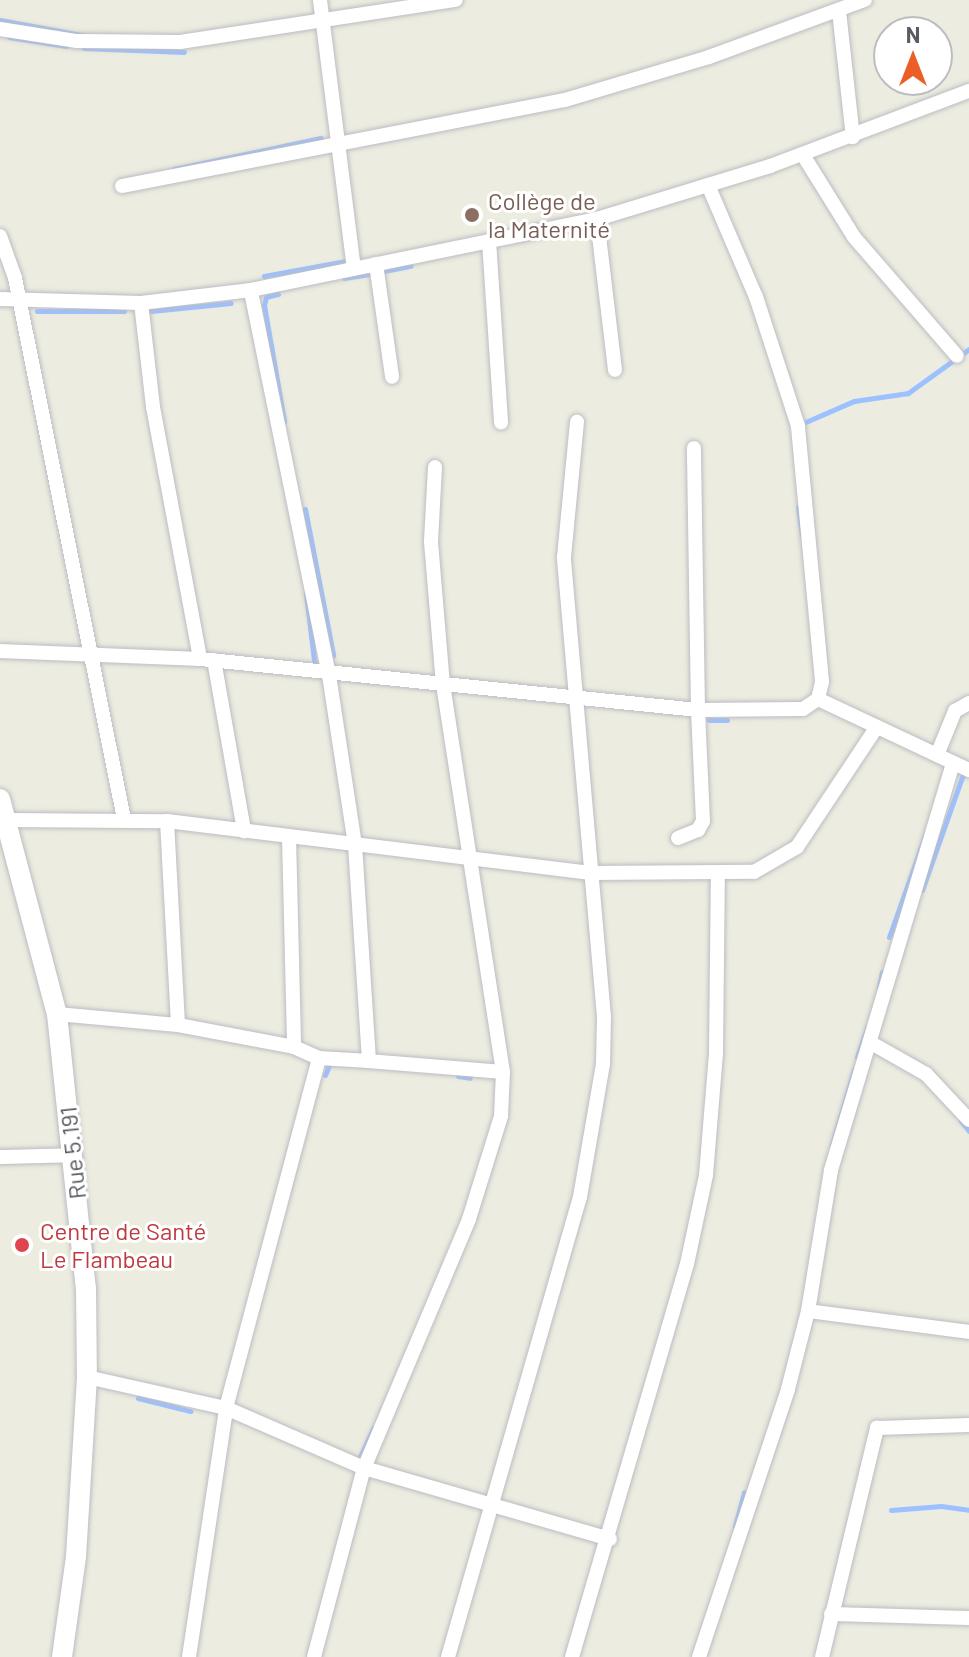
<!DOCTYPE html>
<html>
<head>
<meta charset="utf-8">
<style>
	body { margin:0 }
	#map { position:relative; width:969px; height:1657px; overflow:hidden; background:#ecece0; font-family:Barlow,sans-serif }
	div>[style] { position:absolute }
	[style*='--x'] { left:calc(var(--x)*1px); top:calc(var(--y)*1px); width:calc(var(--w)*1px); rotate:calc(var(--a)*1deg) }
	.stream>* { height:5px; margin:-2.5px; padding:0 2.5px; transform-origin:2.5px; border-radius:2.5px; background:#9dc0ff }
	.roads { filter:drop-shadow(0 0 2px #bbbcc2) drop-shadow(0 0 2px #bbbcc2) }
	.street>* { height:14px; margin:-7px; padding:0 7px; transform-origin:7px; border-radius:7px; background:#fff }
	.secondary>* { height:20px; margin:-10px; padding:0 10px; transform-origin:10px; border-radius:10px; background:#fff }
	.dots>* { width:22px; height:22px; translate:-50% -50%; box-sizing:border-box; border:4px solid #fff; border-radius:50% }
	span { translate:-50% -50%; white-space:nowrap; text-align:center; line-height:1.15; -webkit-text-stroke:6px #fff; paint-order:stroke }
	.education-label { font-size:24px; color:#785e54 }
	.left { translate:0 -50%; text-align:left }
	.street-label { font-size:24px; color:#595b61 }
	.health-label { font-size:24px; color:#be3a42 }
	.north { position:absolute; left:873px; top:16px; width:80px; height:80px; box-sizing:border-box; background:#fff; border:2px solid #bdbdc0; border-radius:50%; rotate:0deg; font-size:22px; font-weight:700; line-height:32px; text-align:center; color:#595b61 }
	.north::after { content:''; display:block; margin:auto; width:28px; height:36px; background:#ec5e26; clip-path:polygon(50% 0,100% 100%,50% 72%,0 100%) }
</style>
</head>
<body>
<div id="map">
	<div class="stream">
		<div style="--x:0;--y:20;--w:99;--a:10.5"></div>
		<div style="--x:9;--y:37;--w:58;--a:9"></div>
		<div style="--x:84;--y:48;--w:100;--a:2.3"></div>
		<div style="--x:174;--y:169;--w:150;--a:-11.9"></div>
		<div style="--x:379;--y:272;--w:32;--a:-11"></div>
		<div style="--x:264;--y:276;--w:83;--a:-10.4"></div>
		<div style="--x:344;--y:278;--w:32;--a:-9"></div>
		<div style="--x:278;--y:294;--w:12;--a:166"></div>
		<div style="--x:266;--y:297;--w:8;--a:104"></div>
		<div style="--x:264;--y:305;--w:118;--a:80.2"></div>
		<div style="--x:37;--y:311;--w:87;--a:0"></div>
		<div style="--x:151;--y:311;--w:80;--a:-5.7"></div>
		<div style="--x:801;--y:424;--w:58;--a:-23.5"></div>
		<div style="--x:854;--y:401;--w:55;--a:-8.4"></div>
		<div style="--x:908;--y:393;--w:75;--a:-35.8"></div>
		<div style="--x:798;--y:507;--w:28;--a:82"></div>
		<div style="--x:305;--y:509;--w:149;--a:79.1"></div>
		<div style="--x:306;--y:594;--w:75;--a:83.1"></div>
		<div style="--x:709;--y:720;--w:18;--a:0"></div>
		<div style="--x:922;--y:890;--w:123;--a:-70.5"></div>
		<div style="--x:889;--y:937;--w:110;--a:-70.4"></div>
		<div style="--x:879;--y:987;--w:15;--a:-79"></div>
		<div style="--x:857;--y:1057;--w:31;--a:-71"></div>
		<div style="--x:325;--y:1075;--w:15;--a:-67"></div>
		<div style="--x:458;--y:1076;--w:12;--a:9"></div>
		<div style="--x:961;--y:1121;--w:13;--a:51"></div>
		<div style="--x:832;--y:1145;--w:78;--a:-73.7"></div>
		<div style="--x:138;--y:1398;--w:54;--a:14"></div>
		<div style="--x:359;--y:1459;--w:35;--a:-65"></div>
		<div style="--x:891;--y:1510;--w:50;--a:-4.6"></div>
		<div style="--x:941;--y:1506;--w:28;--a:8"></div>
		<div style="--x:735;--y:1526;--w:35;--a:-75"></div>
	</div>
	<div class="roads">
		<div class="street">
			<div style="--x:320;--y:0;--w:270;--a:82.8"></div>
			<div style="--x:839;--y:11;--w:127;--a:83.7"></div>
			<div style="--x:0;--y:29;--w:78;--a:8.9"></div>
			<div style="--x:77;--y:41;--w:103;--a:0.6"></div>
			<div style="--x:180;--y:42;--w:279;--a:-8.7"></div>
			<div style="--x:803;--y:155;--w:97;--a:58.1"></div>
			<div style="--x:854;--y:237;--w:157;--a:49.1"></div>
			<div style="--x:122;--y:186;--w:451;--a:-11"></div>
			<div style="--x:565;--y:100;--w:150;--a:-16.6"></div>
			<div style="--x:709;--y:57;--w:166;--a:-20.1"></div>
			<div style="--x:597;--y:219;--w:152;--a:83.2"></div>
			<div style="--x:0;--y:236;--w:45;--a:70.3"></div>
			<div style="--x:15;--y:278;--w:552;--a:78.61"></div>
			<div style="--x:489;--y:241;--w:182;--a:86.2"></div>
			<div style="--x:376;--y:264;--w:114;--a:81.9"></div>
			<div style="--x:0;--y:299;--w:141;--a:1.6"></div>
			<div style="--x:141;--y:303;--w:111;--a:-6.7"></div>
			<div style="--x:251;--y:290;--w:353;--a:-11.6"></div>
			<div style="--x:597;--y:219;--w:181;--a:-17"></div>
			<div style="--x:770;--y:166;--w:213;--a:-20.7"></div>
			<div style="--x:141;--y:303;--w:105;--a:83.4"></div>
			<div style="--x:153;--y:407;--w:256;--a:79.4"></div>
			<div style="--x:0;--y:651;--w:200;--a:2.3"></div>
			<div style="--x:200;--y:659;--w:501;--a:5.85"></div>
			<div style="--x:698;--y:710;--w:262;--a:-90.9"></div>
			<div style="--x:214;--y:660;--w:174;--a:80"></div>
			<div style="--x:818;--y:699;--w:167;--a:25.2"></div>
			<div style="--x:937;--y:755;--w:48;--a:-67.8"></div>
			<div style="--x:955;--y:711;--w:16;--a:-30"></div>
			<div style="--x:5;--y:820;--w:162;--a:0.4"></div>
			<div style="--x:167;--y:821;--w:427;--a:7"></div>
			<div style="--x:591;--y:873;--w:163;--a:-0.4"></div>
			<div style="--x:754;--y:872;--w:50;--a:-30.2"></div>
			<div style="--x:797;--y:847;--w:143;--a:-56.4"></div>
			<div style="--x:167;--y:821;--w:204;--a:86.9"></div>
			<div style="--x:289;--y:837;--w:210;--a:88.6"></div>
			<div style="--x:678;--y:838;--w:22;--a:-22"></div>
			<div style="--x:698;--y:830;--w:10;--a:-61"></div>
			<div style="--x:703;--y:821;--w:111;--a:-92.6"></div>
			<div style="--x:698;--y:710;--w:105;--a:-0.5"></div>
			<div style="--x:803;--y:709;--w:18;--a:-34"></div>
			<div style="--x:818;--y:699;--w:18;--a:-77"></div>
			<div style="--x:822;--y:681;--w:256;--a:-95.4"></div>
			<div style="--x:798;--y:426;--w:136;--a:-108"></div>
			<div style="--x:756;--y:297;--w:122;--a:-113.2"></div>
			<div style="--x:57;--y:1014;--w:121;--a:5.2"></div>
			<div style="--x:178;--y:1025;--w:118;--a:10.7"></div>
			<div style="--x:294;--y:1047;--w:27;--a:24"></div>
			<div style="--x:319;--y:1058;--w:50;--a:3.4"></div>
			<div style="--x:369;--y:1061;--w:216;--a:-93.7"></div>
			<div style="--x:355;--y:845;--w:172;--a:-98.7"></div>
			<div style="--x:329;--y:675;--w:393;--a:-101.5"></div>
			<div style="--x:873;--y:1044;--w:61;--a:29.5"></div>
			<div style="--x:926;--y:1074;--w:63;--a:46.9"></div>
			<div style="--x:369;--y:1061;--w:134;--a:4.7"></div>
			<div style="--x:0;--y:1157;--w:74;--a:-1.5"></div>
			<div style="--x:808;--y:1311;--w:162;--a:7.4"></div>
			<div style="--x:87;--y:1377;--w:142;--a:12.6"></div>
			<div style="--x:226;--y:1408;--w:150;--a:23.5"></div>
			<div style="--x:364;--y:1468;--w:256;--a:16.1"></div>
			<div style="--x:831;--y:1614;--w:138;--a:1.7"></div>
			<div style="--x:189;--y:1657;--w:252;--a:-81.5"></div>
			<div style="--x:226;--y:1408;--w:362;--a:-75.1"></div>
			<div style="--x:314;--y:1657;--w:196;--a:-75.2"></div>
			<div style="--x:364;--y:1468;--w:270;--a:-67.1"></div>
			<div style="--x:469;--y:1219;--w:108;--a:-72.7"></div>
			<div style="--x:501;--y:1116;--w:44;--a:-87.4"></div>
			<div style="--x:503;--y:1072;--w:392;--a:-98.8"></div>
			<div style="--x:443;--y:685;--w:144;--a:-94.8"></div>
			<div style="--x:431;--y:541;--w:74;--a:-86.9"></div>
			<div style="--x:448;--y:1657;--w:479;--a:-74"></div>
			<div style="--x:580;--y:1197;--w:135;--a:-80.2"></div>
			<div style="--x:603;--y:1064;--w:47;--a:-88.8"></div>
			<div style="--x:604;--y:1017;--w:462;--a:-95"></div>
			<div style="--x:564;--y:557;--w:136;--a:-84.5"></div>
			<div style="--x:572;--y:1657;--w:409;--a:-73.7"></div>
			<div style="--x:687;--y:1264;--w:91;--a:-77.9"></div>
			<div style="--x:706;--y:1175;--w:122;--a:-85.3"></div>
			<div style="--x:716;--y:1053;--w:180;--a:-89.4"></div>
			<div style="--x:699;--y:1657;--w:282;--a:-71.6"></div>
			<div style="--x:788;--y:1389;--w:81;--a:-75.6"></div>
			<div style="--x:808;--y:1311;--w:143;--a:-80.7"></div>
			<div style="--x:831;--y:1170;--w:424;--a:-73.3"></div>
			<div style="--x:822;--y:1657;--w:236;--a:-76.5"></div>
			<div style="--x:877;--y:1428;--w:92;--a:-1.9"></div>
		</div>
		<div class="secondary">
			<div style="--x:0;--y:799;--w:222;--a:75.2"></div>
			<div style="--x:57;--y:1014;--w:276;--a:84"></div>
			<div style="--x:86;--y:1288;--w:89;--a:89.4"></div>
			<div style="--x:87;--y:1377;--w:180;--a:93.5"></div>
			<div style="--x:76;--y:1557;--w:101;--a:98"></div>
		</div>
	</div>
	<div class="dots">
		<div style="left:472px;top:215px;background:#8d6e63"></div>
		<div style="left:22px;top:1245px;background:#e0444e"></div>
	</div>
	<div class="education-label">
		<span class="left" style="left:488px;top:215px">Collège de<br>la Maternité</span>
	</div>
	<div class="street-label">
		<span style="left:72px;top:1153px;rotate:-96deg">Rue 5.191</span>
	</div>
	<div class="health-label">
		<span class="left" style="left:40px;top:1245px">Centre de Santé<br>Le Flambeau</span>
	</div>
	<div class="north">N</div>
</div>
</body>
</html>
